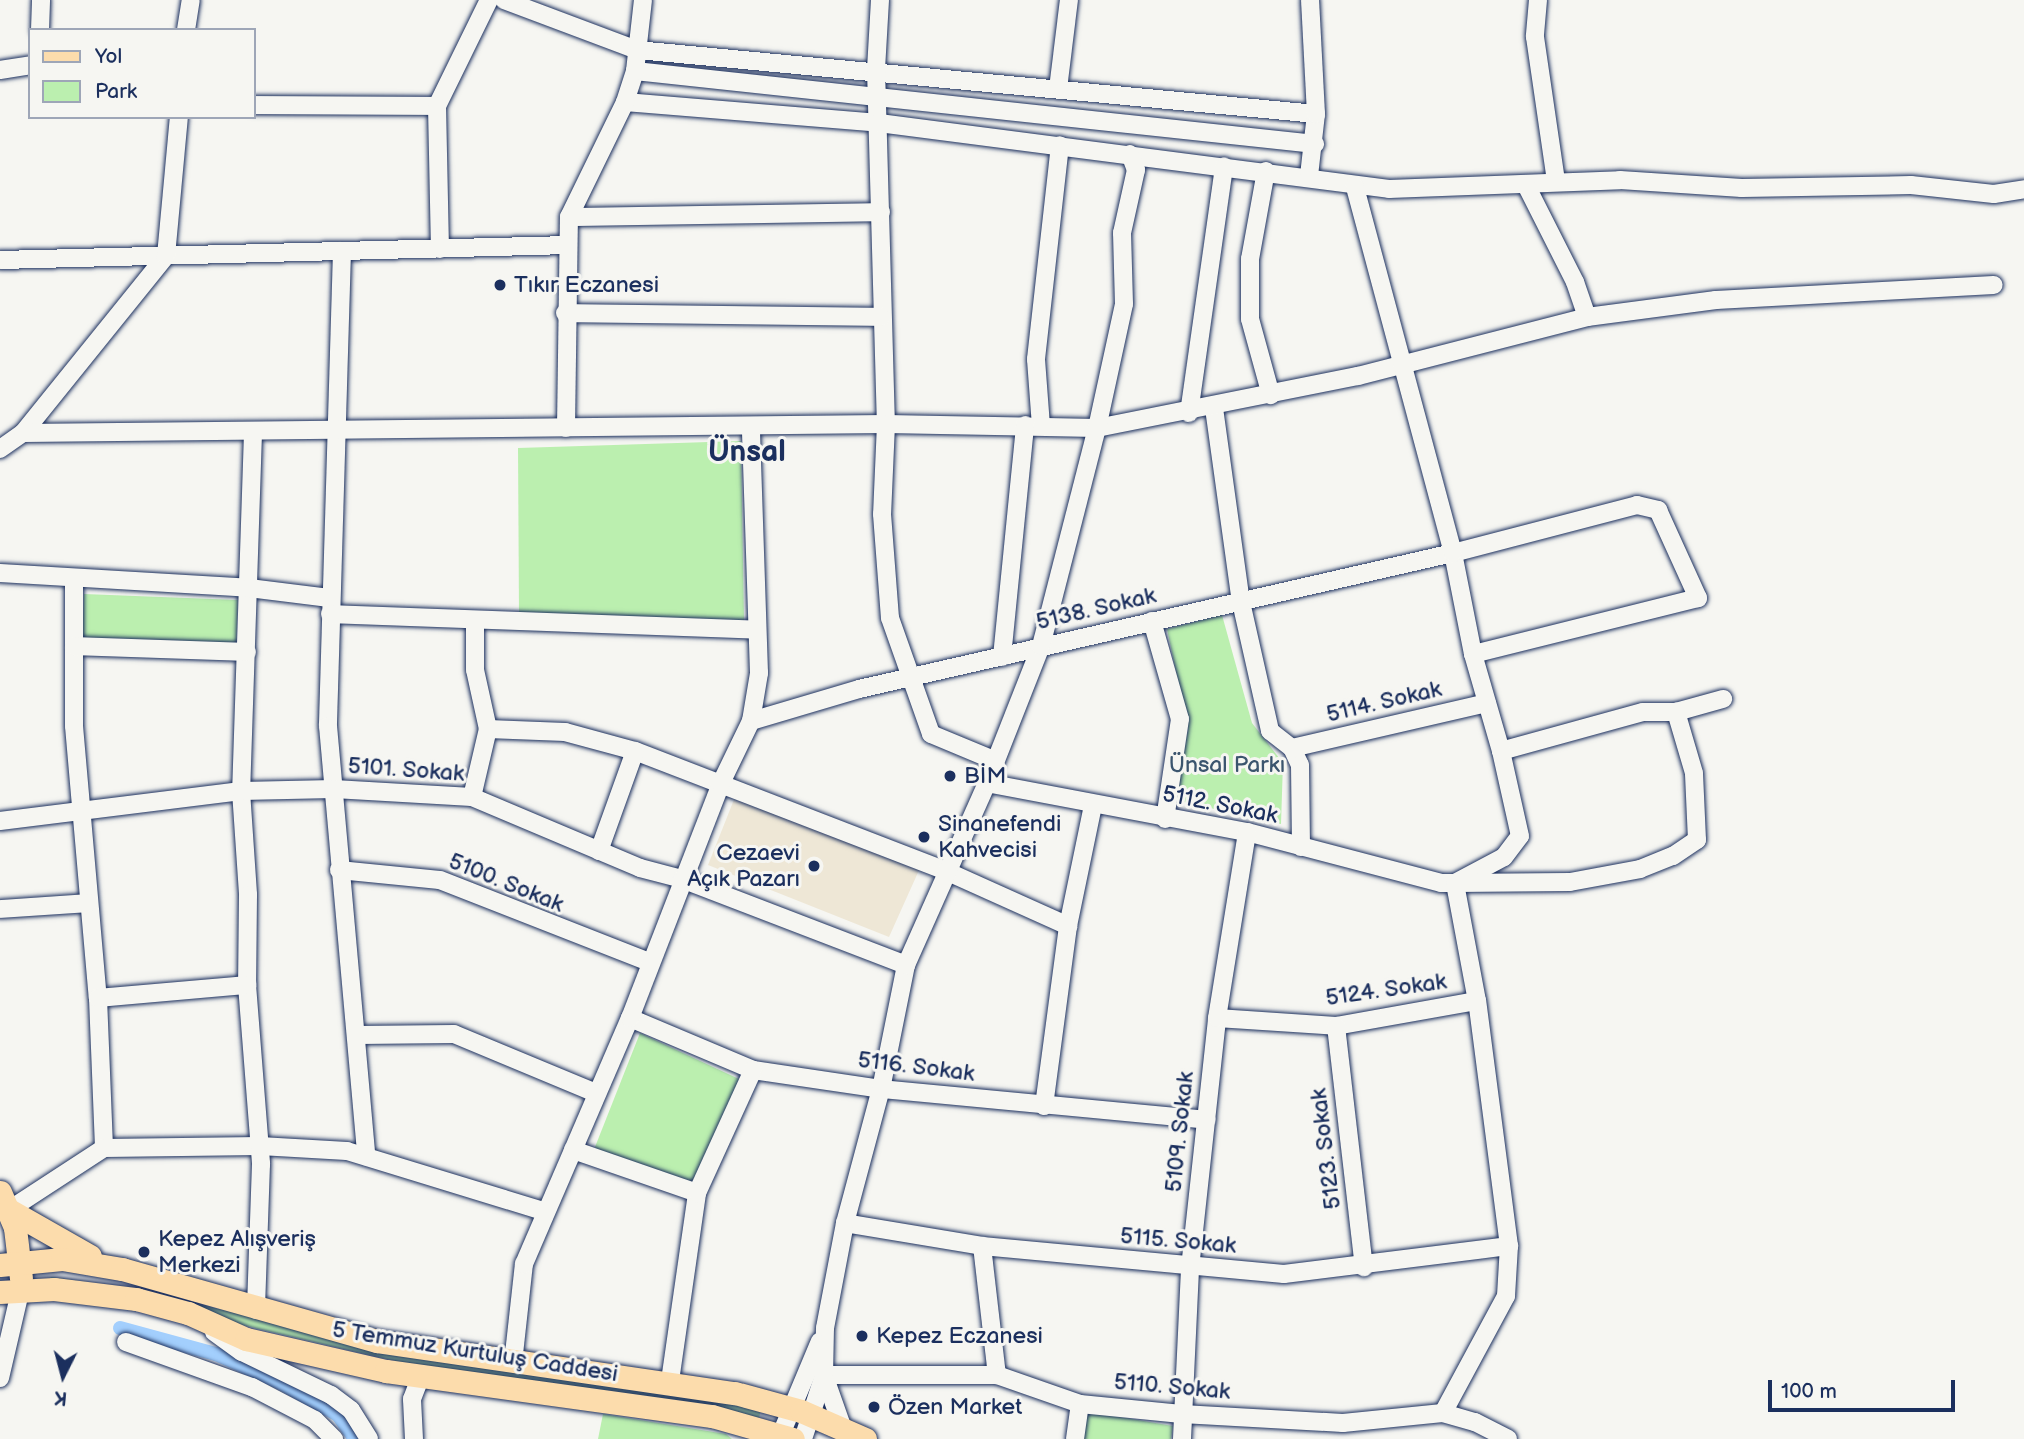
<!DOCTYPE html>
<html>
<head>
<meta charset="utf-8">
<style>
	body { margin:0 }
	#map { position:relative; width:2024px; height:1439px; overflow:hidden; background:#f6f6f2; font-family:"Balsamiq Sans",sans-serif }
	div>[style] { position:absolute }
	[style*='--x'] { left:calc(var(--x)*1px); top:calc(var(--y)*1px); width:calc(var(--w)*1px); rotate:calc(var(--a)*1deg) }
	.built>* { inset:0; background:#eee7d6 }
	.green>* { inset:0; background:#bbefaf }
	.canal>* { height:14px; margin:-7px; padding:0 7px; transform-origin:7px; border-radius:7px; background:#a3cffd }
	.roads { filter:drop-shadow(0 0 2px #1b2f5e) drop-shadow(0 0 2px #1b2f5e) }
	.minor>* { height:18px; margin:-9px; padding:0 9px; transform-origin:9px; border-radius:9px; background:#f6f6f2 }
	.major>* { height:23px; margin:-11.5px; padding:0 11.5px; transform-origin:11.5px; border-radius:11.5px; background:#fcdcac }
	.dots>* { width:19px; height:19px; translate:-50% -50%; box-sizing:border-box; border:4px solid #f6f6f2; border-radius:50% }
	span { translate:-50% -50%; white-space:nowrap; text-align:center; line-height:1.15; -webkit-text-stroke:6px #f6f6f2; paint-order:stroke }
	.poi-label { font-size:23px; color:#1b2f5e }
	.left { translate:0 -50%; text-align:left }
	.right { translate:-100% -50%; text-align:right }
	.street-label { font-size:23px; color:#1b2f5e }
	.park-label { font-size:23px; color:#3b556e }
	.district-label { font-size:30px; color:#1b2f5e; font-weight:700 }
	.legend { position:absolute; left:28px; top:28px; width:228px; height:91px; box-sizing:border-box; background:#f6f6f2; border:2px solid #9ea6b7; margin:0; padding:9px 12px; list-style:none; font-size:21px; color:#1b2f5e }
	.legend li { display:flex; align-items:center; gap:14px; height:35px }
	.legend b { width:35px; border:2px solid #9ea6b7 }
	.north { position:absolute; left:28px; top:1341px; width:70px; height:70px; -webkit-text-stroke:5px #f6f6f2; paint-order:stroke; rotate:186deg; font-size:19px; font-weight:700; line-height:28px; text-align:center; color:#1b2f5e }
	.north::after { content:''; display:block; margin:auto; width:24px; height:32px; background:#1b2f5e; clip-path:polygon(50% 0,100% 100%,50% 72%,0 100%) }
	.scale { position:absolute; left:1768px; top:1380px; width:187px; height:32px; box-sizing:border-box; border:4px solid #1b2f5e; border-top:0; padding-left:9px; font-size:21px; line-height:24px; white-space:nowrap; color:#1b2f5e; -webkit-text-stroke:5px #f6f6f2; paint-order:stroke }
</style>
</head>
<body>
<div id="map">
	<div class="built">
		<div style="clip-path:polygon(735px 797px,920px 868px,889px 937px,708px 865px)"></div>
	</div>
	<div class="green">
		<div style="clip-path:polygon(741px 441px,744px 622px,519px 612px,518px 448px)"></div>
		<div style="clip-path:polygon(84px 594px,238px 600px,236px 649px,82px 643px)"></div>
		<div style="clip-path:polygon(1222px 615px,1252px 723px,1283px 763px,1281px 824px,1175px 800px,1188px 729px,1167px 629px)"></div>
		<div style="clip-path:polygon(640px 1033px,739px 1079px,693px 1186px,600px 1153px,595px 1147px)"></div>
		<div style="clip-path:polygon(51px 1277px,130px 1288px,400px 1352px,762px 1405px,759px 1418px,400px 1362px,49px 1280px)"></div>
		<div style="clip-path:polygon(1085px 1411px,1173px 1426px,1171px 1439px,1082px 1439px)"></div>
		<div style="clip-path:polygon(603px 1414px,726px 1434px,732px 1439px,598px 1439px)"></div>
	</div>
	<div class="canal">
		<div style="--x:120;--y:1328;--w:99;--a:15.2"></div>
		<div style="--x:216;--y:1354;--w:69;--a:24"></div>
		<div style="--x:279;--y:1382;--w:68;--a:29.2"></div>
		<div style="--x:338;--y:1415;--w:29;--a:55"></div>
	</div>
	<div class="roads">
		<div class="minor">
			<div style="--x:504;--y:0;--w:142;--a:20.6"></div>
			<div style="--x:637;--y:50;--w:682;--a:5.38"></div>
			<div style="--x:880;--y:0;--w:69;--a:93.3"></div>
			<div style="--x:876;--y:69;--w:355;--a:88.4"></div>
			<div style="--x:886;--y:424;--w:90;--a:92.5"></div>
			<div style="--x:882;--y:514;--w:104;--a:85.6"></div>
			<div style="--x:890;--y:618;--w:123;--a:70.5"></div>
			<div style="--x:931;--y:734;--w:70;--a:22.6"></div>
			<div style="--x:1538;--y:0;--w:37;--a:95"></div>
			<div style="--x:1535;--y:37;--w:146;--a:81.7"></div>
			<div style="--x:40;--y:30;--w:30;--a:-88"></div>
			<div style="--x:186;--y:30;--w:30;--a:-81"></div>
			<div style="--x:0;--y:70;--w:30;--a:-9"></div>
			<div style="--x:635;--y:71;--w:684;--a:6.13"></div>
			<div style="--x:1058;--y:89;--w:90;--a:-83"></div>
			<div style="--x:625;--y:102;--w:255;--a:4.7"></div>
			<div style="--x:879;--y:123;--w:514;--a:7.37"></div>
			<div style="--x:1389;--y:189;--w:231;--a:-2.2"></div>
			<div style="--x:1620;--y:180;--w:122;--a:3.8"></div>
			<div style="--x:1742;--y:188;--w:169;--a:-1"></div>
			<div style="--x:1911;--y:185;--w:83;--a:6.2"></div>
			<div style="--x:1994;--y:194;--w:30;--a:-9"></div>
			<div style="--x:254;--y:105;--w:183;--a:0.3"></div>
			<div style="--x:437;--y:106;--w:118;--a:-63.9"></div>
			<div style="--x:437;--y:106;--w:143;--a:88.8"></div>
			<div style="--x:1266;--y:171;--w:89;--a:100.3"></div>
			<div style="--x:1250;--y:259;--w:60;--a:90"></div>
			<div style="--x:1250;--y:319;--w:79;--a:74.6"></div>
			<div style="--x:1309;--y:176;--w:62;--a:-83.6"></div>
			<div style="--x:1316;--y:114;--w:114;--a:-93"></div>
			<div style="--x:1526;--y:185;--w:109;--a:63.2"></div>
			<div style="--x:1575;--y:282;--w:37;--a:71"></div>
			<div style="--x:569;--y:217;--w:312;--a:-0.9"></div>
			<div style="--x:342;--y:251;--w:475;--a:91.7"></div>
			<div style="--x:328;--y:726;--w:432;--a:84.9"></div>
			<div style="--x:0;--y:260;--w:568;--a:-1.51"></div>
			<div style="--x:565;--y:313;--w:316;--a:0.7"></div>
			<div style="--x:1214;--y:408;--w:196;--a:82.1"></div>
			<div style="--x:1241;--y:602;--w:132;--a:77.3"></div>
			<div style="--x:1270;--y:731;--w:28;--a:38"></div>
			<div style="--x:1292;--y:748;--w:19;--a:65"></div>
			<div style="--x:1300;--y:765;--w:82;--a:89.3"></div>
			<div style="--x:1189;--y:413;--w:249;--a:-81.9"></div>
			<div style="--x:1041;--y:426;--w:67;--a:-94.3"></div>
			<div style="--x:1036;--y:359;--w:215;--a:-83.6"></div>
			<div style="--x:566;--y:428;--w:211;--a:-89.2"></div>
			<div style="--x:569;--y:217;--w:128;--a:-64"></div>
			<div style="--x:625;--y:102;--w:33;--a:-72"></div>
			<div style="--x:635;--y:71;--w:71;--a:-83.6"></div>
			<div style="--x:23;--y:433;--w:228;--a:-51.1"></div>
			<div style="--x:166;--y:256;--w:140;--a:-84.7"></div>
			<div style="--x:253;--y:433;--w:358;--a:91.9"></div>
			<div style="--x:241;--y:791;--w:104;--a:86.1"></div>
			<div style="--x:248;--y:895;--w:90;--a:90.6"></div>
			<div style="--x:247;--y:985;--w:180;--a:85.5"></div>
			<div style="--x:261;--y:1164;--w:146;--a:92"></div>
			<div style="--x:0;--y:449;--w:28;--a:-35"></div>
			<div style="--x:23;--y:433;--w:863;--a:-0.6"></div>
			<div style="--x:886;--y:424;--w:211;--a:1.1"></div>
			<div style="--x:1097;--y:428;--w:266;--a:-11.3"></div>
			<div style="--x:1358;--y:376;--w:236;--a:-14.4"></div>
			<div style="--x:1587;--y:317;--w:130;--a:-7.5"></div>
			<div style="--x:1716;--y:300;--w:278;--a:-3.1"></div>
			<div style="--x:0;--y:573;--w:249;--a:3.4"></div>
			<div style="--x:249;--y:588;--w:81;--a:7.1"></div>
			<div style="--x:74;--y:581;--w:145;--a:90"></div>
			<div style="--x:74;--y:726;--w:273;--a:85"></div>
			<div style="--x:98;--y:998;--w:150;--a:87.7"></div>
			<div style="--x:330;--y:614;--w:427;--a:2.1"></div>
			<div style="--x:1152;--y:621;--w:102;--a:74.1"></div>
			<div style="--x:1180;--y:719;--w:101;--a:98.5"></div>
			<div style="--x:74;--y:646;--w:173;--a:2"></div>
			<div style="--x:1002;--y:657;--w:233;--a:-84.3"></div>
			<div style="--x:751;--y:721;--w:113;--a:-16.5"></div>
			<div style="--x:859;--y:689;--w:609;--a:-12.9"></div>
			<div style="--x:1453;--y:553;--w:190;--a:-14.6"></div>
			<div style="--x:1637;--y:505;--w:22;--a:13"></div>
			<div style="--x:1658;--y:510;--w:97;--a:65.6"></div>
			<div style="--x:1698;--y:598;--w:232;--a:166"></div>
			<div style="--x:488;--y:729;--w:77;--a:2.2"></div>
			<div style="--x:565;--y:732;--w:73;--a:15.2"></div>
			<div style="--x:635;--y:751;--w:336;--a:21.1"></div>
			<div style="--x:948;--y:872;--w:132;--a:24.2"></div>
			<div style="--x:1292;--y:748;--w:200;--a:-13"></div>
			<div style="--x:1501;--y:751;--w:147;--a:-15.4"></div>
			<div style="--x:1643;--y:712;--w:33;--a:0"></div>
			<div style="--x:1676;--y:712;--w:49;--a:-15.5"></div>
			<div style="--x:987;--y:783;--w:265;--a:10.7"></div>
			<div style="--x:1247;--y:832;--w:201;--a:14.7"></div>
			<div style="--x:1441;--y:883;--w:14;--a:0"></div>
			<div style="--x:1455;--y:883;--w:55;--a:-28"></div>
			<div style="--x:1504;--y:857;--w:26;--a:-53"></div>
			<div style="--x:1520;--y:836;--w:87;--a:-102.6"></div>
			<div style="--x:1501;--y:751;--w:101;--a:-106.1"></div>
			<div style="--x:1473;--y:654;--w:103;--a:-101.2"></div>
			<div style="--x:1453;--y:553;--w:380;--a:-105"></div>
			<div style="--x:472;--y:797;--w:70;--a:-76.8"></div>
			<div style="--x:488;--y:729;--w:60;--a:-102.4"></div>
			<div style="--x:475;--y:670;--w:47;--a:-90"></div>
			<div style="--x:0;--y:821;--w:243;--a:-7.1"></div>
			<div style="--x:241;--y:791;--w:93;--a:-1.2"></div>
			<div style="--x:334;--y:789;--w:138;--a:3.3"></div>
			<div style="--x:472;--y:797;--w:182;--a:22.9"></div>
			<div style="--x:640;--y:868;--w:43;--a:14.7"></div>
			<div style="--x:682;--y:879;--w:240;--a:21"></div>
			<div style="--x:599;--y:851;--w:106;--a:-70.2"></div>
			<div style="--x:339;--y:870;--w:101;--a:5.7"></div>
			<div style="--x:440;--y:880;--w:225;--a:21.4"></div>
			<div style="--x:0;--y:909;--w:88;--a:-3.9"></div>
			<div style="--x:98;--y:998;--w:150;--a:-5"></div>
			<div style="--x:630;--y:1018;--w:134;--a:22.9"></div>
			<div style="--x:753;--y:1070;--w:129;--a:8.4"></div>
			<div style="--x:881;--y:1089;--w:327;--a:5.4"></div>
			<div style="--x:1217;--y:1018;--w:119;--a:3.8"></div>
			<div style="--x:1336;--y:1026;--w:143;--a:-10.1"></div>
			<div style="--x:1336;--y:1026;--w:243;--a:83.4"></div>
			<div style="--x:358;--y:1035;--w:96;--a:-0.6"></div>
			<div style="--x:454;--y:1034;--w:154;--a:22.6"></div>
			<div style="--x:1044;--y:1106;--w:182;--a:-82.4"></div>
			<div style="--x:1068;--y:926;--w:124;--a:-78.3"></div>
			<div style="--x:573;--y:1150;--w:131;--a:19.1"></div>
			<div style="--x:9;--y:1210;--w:113;--a:-33.1"></div>
			<div style="--x:104;--y:1148;--w:156;--a:-0.7"></div>
			<div style="--x:260;--y:1146;--w:87;--a:3.3"></div>
			<div style="--x:347;--y:1151;--w:208;--a:17"></div>
			<div style="--x:845;--y:1223;--w:139;--a:9.5"></div>
			<div style="--x:982;--y:1246;--w:303;--a:5.3"></div>
			<div style="--x:1284;--y:1274;--w:227;--a:-7.1"></div>
			<div style="--x:982;--y:1246;--w:130;--a:83.4"></div>
			<div style="--x:214;--y:1332;--w:34;--a:36"></div>
			<div style="--x:242;--y:1352;--w:99;--a:25.8"></div>
			<div style="--x:331;--y:1395;--w:25;--a:37"></div>
			<div style="--x:351;--y:1410;--w:34;--a:58"></div>
			<div style="--x:126;--y:1342;--w:134;--a:19.7"></div>
			<div style="--x:252;--y:1387;--w:71;--a:27.6"></div>
			<div style="--x:315;--y:1420;--w:27;--a:45"></div>
			<div style="--x:513;--y:1363;--w:100;--a:-83.7"></div>
			<div style="--x:524;--y:1264;--w:268;--a:-66.7"></div>
			<div style="--x:630;--y:1018;--w:252;--a:-68.8"></div>
			<div style="--x:721;--y:783;--w:69;--a:-64.2"></div>
			<div style="--x:751;--y:721;--w:49;--a:-80.5"></div>
			<div style="--x:759;--y:673;--w:247;--a:-91.9"></div>
			<div style="--x:0;--y:1378;--w:92;--a:-76.9"></div>
			<div style="--x:670;--y:1381;--w:190;--a:-81.8"></div>
			<div style="--x:697;--y:1193;--w:135;--a:-65.5"></div>
			<div style="--x:1443;--y:1413;--w:133;--a:-61.7"></div>
			<div style="--x:1506;--y:1296;--w:50;--a:-86.6"></div>
			<div style="--x:1509;--y:1246;--w:247;--a:-97.4"></div>
			<div style="--x:1477;--y:1001;--w:120;--a:-100.6"></div>
			<div style="--x:1455;--y:883;--w:115;--a:-0.5"></div>
			<div style="--x:1570;--y:882;--w:71;--a:-10.5"></div>
			<div style="--x:1640;--y:869;--w:35;--a:-22"></div>
			<div style="--x:1673;--y:856;--w:29;--a:-34"></div>
			<div style="--x:1697;--y:840;--w:67;--a:-92.6"></div>
			<div style="--x:1694;--y:773;--w:64;--a:-106.4"></div>
			<div style="--x:843;--y:1429;--w:57;--a:-109.4"></div>
			<div style="--x:824;--y:1375;--w:173;--a:0"></div>
			<div style="--x:997;--y:1375;--w:88;--a:19.3"></div>
			<div style="--x:1080;--y:1404;--w:102;--a:5.6"></div>
			<div style="--x:1182;--y:1414;--w:161;--a:3.2"></div>
			<div style="--x:1343;--y:1423;--w:100;--a:-5.7"></div>
			<div style="--x:1443;--y:1413;--w:33;--a:16"></div>
			<div style="--x:1475;--y:1422;--w:37;--a:27"></div>
			<div style="--x:414;--y:1439;--w:40;--a:-92.9"></div>
			<div style="--x:412;--y:1399;--w:25;--a:-69"></div>
			<div style="--x:779;--y:1439;--w:106;--a:-67.3"></div>
			<div style="--x:803;--y:1439;--w:67;--a:-71.8"></div>
			<div style="--x:824;--y:1375;--w:47;--a:-88.8"></div>
			<div style="--x:825;--y:1328;--w:107;--a:-79.2"></div>
			<div style="--x:845;--y:1223;--w:139;--a:-75"></div>
			<div style="--x:881;--y:1089;--w:126;--a:-78.6"></div>
			<div style="--x:906;--y:965;--w:199;--a:-66"></div>
			<div style="--x:987;--y:783;--w:147;--a:-68.5"></div>
			<div style="--x:1041;--y:646;--w:225;--a:-75.6"></div>
			<div style="--x:1097;--y:428;--w:127;--a:-77.7"></div>
			<div style="--x:1124;--y:304;--w:71;--a:-91.6"></div>
			<div style="--x:1122;--y:233;--w:65;--a:-77.5"></div>
			<div style="--x:1136;--y:170;--w:17;--a:-111"></div>
			<div style="--x:1075;--y:1439;--w:35;--a:-82"></div>
			<div style="--x:1182;--y:1439;--w:171;--a:-87.3"></div>
			<div style="--x:1190;--y:1268;--w:251;--a:-83.8"></div>
			<div style="--x:1217;--y:1018;--w:188;--a:-80.8"></div>
		</div>
		<div class="major">
			<div style="--x:0;--y:1192;--w:39;--a:67"></div>
			<div style="--x:15;--y:1228;--w:50;--a:83.2"></div>
			<div style="--x:9;--y:1210;--w:93;--a:29.6"></div>
			<div style="--x:0;--y:1265;--w:62;--a:-5.5"></div>
			<div style="--x:62;--y:1259;--w:61;--a:9.5"></div>
			<div style="--x:122;--y:1269;--w:265;--a:15.8"></div>
			<div style="--x:377;--y:1341;--w:362;--a:8.3"></div>
			<div style="--x:735;--y:1393;--w:68;--a:15.3"></div>
			<div style="--x:801;--y:1411;--w:70;--a:23.6"></div>
			<div style="--x:0;--y:1292;--w:54;--a:-3.2"></div>
			<div style="--x:54;--y:1289;--w:83;--a:7"></div>
			<div style="--x:136;--y:1299;--w:54;--a:15.1"></div>
			<div style="--x:188;--y:1313;--w:64;--a:24.1"></div>
			<div style="--x:246;--y:1339;--w:144;--a:12.9"></div>
			<div style="--x:386;--y:1371;--w:329;--a:7.9"></div>
			<div style="--x:712;--y:1416;--w:84;--a:15.9"></div>
		</div>
	</div>
	<div class="dots">
		<div style="left:500px;top:285px;background:#1b2f5e"></div>
		<div style="left:950px;top:776px;background:#1b2f5e"></div>
		<div style="left:924px;top:837px;background:#1b2f5e"></div>
		<div style="left:814px;top:866px;background:#1b2f5e"></div>
		<div style="left:144px;top:1252px;background:#1b2f5e"></div>
		<div style="left:862px;top:1336px;background:#1b2f5e"></div>
		<div style="left:874px;top:1407px;background:#1b2f5e"></div>
	</div>
	<div class="poi-label">
		<span class="left" style="left:514px;top:285px">Tıkır Eczanesi</span>
		<span class="left" style="left:964px;top:776px">BİM</span>
		<span class="left" style="left:938px;top:837px">Sinanefendi<br>Kahvecisi</span>
		<span class="right" style="left:800px;top:866px">Cezaevi<br>Açık Pazarı</span>
		<span class="left" style="left:158px;top:1252px">Kepez Alışveriş<br>Merkezi</span>
		<span class="left" style="left:876px;top:1336px">Kepez Eczanesi</span>
		<span class="left" style="left:888px;top:1407px">Özen Market</span>
	</div>
	<div class="street-label">
		<span style="left:1096px;top:609px;rotate:-13deg">5138. Sokak</span>
		<span style="left:1384px;top:702px;rotate:-13deg">5114. Sokak</span>
		<span style="left:406px;top:770px;rotate:4deg">5101. Sokak</span>
		<span style="left:1220px;top:805px;rotate:11deg">5112. Sokak</span>
		<span style="left:506px;top:883px;rotate:22deg">5100. Sokak</span>
		<span style="left:1386px;top:990px;rotate:-8deg">5124. Sokak</span>
		<span style="left:916px;top:1067px;rotate:7deg">5116. Sokak</span>
		<span style="left:1180px;top:1132px;rotate:-84deg">5109. Sokak</span>
		<span style="left:1326px;top:1149px;rotate:-97deg">5123. Sokak</span>
		<span style="left:1178px;top:1241px;rotate:5deg">5115. Sokak</span>
		<span style="left:475px;top:1352px;rotate:9deg">5 Temmuz Kurtuluş Caddesi</span>
		<span style="left:1172px;top:1387px;rotate:5deg">5110. Sokak</span>
	</div>
	<div class="park-label">
		<span style="left:1227px;top:765px">Ünsal Parkı</span>
	</div>
	<div class="district-label">
		<span style="left:747px;top:452px">Ünsal</span>
	</div>
	<ul class="legend">
	<li><b style="height:9px;background:#fcdcac"></b>Yol</li>
	<li><b style="height:19px;background:#bbefaf"></b>Park</li>
	</ul>
	<div class="north">K</div>
	<div class="scale">100 m</div>
</div>
</body>
</html>
